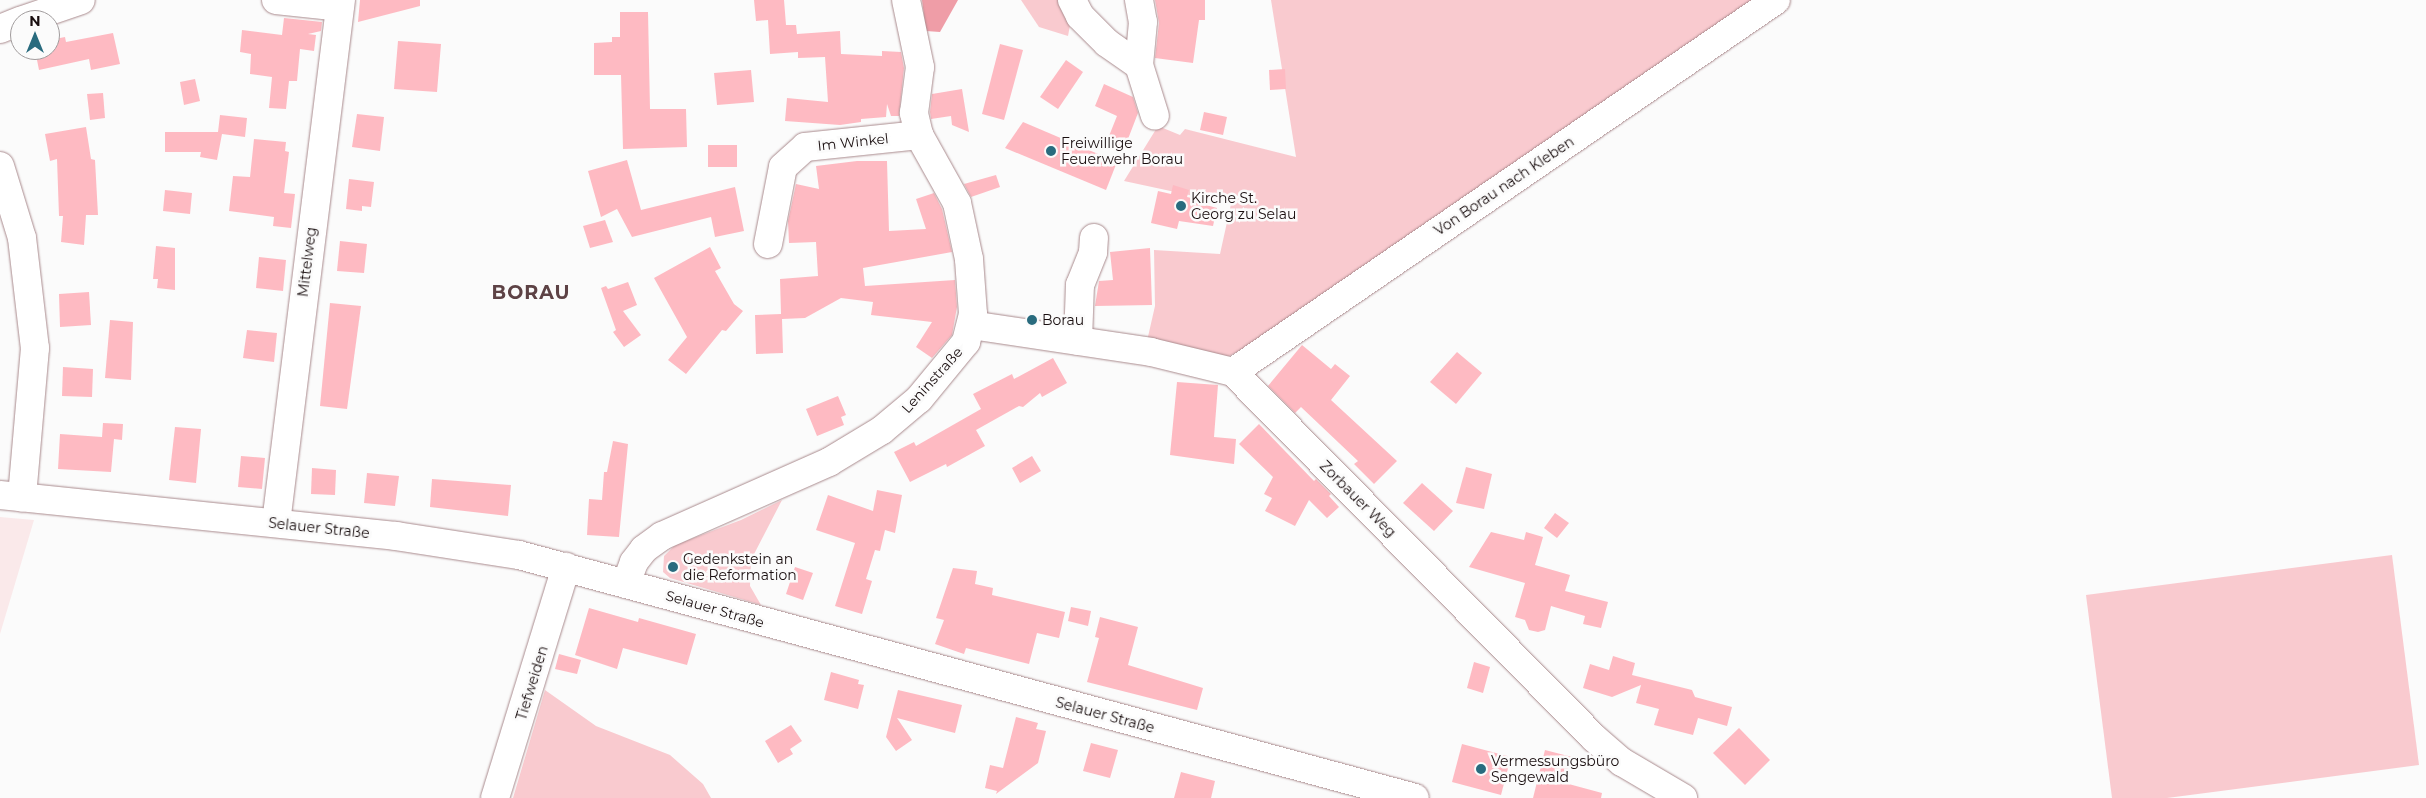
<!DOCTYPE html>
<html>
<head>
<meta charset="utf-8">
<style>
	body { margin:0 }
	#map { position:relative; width:2426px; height:798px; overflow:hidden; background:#fbfbfb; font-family:Montserrat,sans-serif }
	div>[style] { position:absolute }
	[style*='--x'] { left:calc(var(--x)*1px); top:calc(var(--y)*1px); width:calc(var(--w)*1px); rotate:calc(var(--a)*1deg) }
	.built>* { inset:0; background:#fae9ea }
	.green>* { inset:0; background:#f9cacf }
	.water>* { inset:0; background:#ef9da7 }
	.building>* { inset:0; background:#febac2 }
	.roads { filter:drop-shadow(0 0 1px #a98a8d) drop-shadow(0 0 1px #a98a8d) }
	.minor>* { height:28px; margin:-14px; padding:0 14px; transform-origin:14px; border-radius:14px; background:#fff }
	.major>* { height:28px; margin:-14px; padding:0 14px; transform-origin:14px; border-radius:14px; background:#fff }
	.dots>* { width:14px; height:14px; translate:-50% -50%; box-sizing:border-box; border:2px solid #fbfbfb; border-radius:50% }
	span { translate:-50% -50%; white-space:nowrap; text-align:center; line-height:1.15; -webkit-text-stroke:5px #fbfbfb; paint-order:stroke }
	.street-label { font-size:14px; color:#190e0f }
	.poi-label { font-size:14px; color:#190e0f }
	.left { translate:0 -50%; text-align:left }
	.district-label { font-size:19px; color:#5d4245; font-weight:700; letter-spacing:1px }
	.north { position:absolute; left:10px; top:10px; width:50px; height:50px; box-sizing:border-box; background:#fbfbfb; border:1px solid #a19c9d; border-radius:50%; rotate:0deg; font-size:14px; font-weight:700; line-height:20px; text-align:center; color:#190e0f }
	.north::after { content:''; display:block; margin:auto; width:18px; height:22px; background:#296b7e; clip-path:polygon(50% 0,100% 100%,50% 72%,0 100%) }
</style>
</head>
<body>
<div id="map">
	<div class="built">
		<div style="clip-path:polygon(0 517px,34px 520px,0 634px)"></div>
	</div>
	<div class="green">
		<div style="clip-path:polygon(1021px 0,1064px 0,1072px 15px,1068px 36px,1039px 27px)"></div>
		<div style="clip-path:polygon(1271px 0,1762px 0,1471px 203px,1237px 352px,1227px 357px,1147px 341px,1155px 306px,1154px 250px,1220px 254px,1231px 204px,1124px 181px,1158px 126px,1180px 135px,1185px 129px,1296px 157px)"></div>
		<div style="clip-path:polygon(782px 500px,751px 560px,750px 586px,761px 605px,670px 578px,663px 572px,664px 556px,675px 545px,741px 520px)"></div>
		<div style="clip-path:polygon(2392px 555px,2419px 765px,2167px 798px,2112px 798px,2086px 595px)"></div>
		<div style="clip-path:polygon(545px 690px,596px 726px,670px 755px,703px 784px,711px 798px,513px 798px)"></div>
	</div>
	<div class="water">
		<div style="clip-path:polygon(922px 0,958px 0,940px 32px,926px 31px)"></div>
	</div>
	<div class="building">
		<div style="clip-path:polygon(360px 0,420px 0,420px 6px,358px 22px)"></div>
		<div style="clip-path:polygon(754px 0,784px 0,786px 25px,796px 25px,797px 34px,840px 31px,841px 54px,882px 56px,882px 51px,901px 52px,904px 68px,899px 116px,891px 116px,887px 104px,886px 117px,861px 119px,861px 122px,840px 125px,785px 121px,787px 98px,828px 102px,825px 57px,798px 58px,798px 52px,770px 54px,768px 20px,756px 21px)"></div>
		<div style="clip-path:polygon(1155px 0,1205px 0,1205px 20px,1199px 20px,1193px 63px,1155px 58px,1159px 23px)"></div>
		<div style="clip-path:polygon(620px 12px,648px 12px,650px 109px,686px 109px,687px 147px,623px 149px,621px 75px,594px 75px,594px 43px,612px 42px,612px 37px,620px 37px)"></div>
		<div style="clip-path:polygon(284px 18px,322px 22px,321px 31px,308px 34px,316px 35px,314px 51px,300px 49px,297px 81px,289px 81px,286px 109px,269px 108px,272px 77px,250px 74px,251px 54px,240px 52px,242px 30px,282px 35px)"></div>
		<div style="clip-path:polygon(113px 33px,120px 64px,91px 70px,89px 59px,39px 70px,35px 50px,50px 50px,50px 40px,65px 37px,66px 42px)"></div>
		<div style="clip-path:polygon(398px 41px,441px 44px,437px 92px,394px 89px)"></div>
		<div style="clip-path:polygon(1000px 44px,1023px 50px,1004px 120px,982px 114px)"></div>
		<div style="clip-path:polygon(1066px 60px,1083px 72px,1058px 109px,1040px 97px)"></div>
		<div style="clip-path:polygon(1285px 69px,1286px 89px,1270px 90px,1269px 70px)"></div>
		<div style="clip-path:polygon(751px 70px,754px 102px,717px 105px,714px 73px)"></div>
		<div style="clip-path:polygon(195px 79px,200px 101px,184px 105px,180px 82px)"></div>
		<div style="clip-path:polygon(1104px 84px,1133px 97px,1138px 113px,1123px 152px,1107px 141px,1117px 116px,1095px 106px)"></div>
		<div style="clip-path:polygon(962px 89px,969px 132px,952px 125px,951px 116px,931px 119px,930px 112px,932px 94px)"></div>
		<div style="clip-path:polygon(103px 93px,105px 118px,90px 120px,87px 94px)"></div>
		<div style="clip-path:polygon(1204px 112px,1227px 117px,1223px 135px,1200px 130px)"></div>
		<div style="clip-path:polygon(357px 114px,384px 117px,380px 151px,352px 147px)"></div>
		<div style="clip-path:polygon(220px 115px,247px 118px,245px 137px,222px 134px,217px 160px,200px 157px,201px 152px,165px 152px,165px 132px,218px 132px)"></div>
		<div style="clip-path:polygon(1023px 122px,1117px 162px,1106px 190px,1005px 148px)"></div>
		<div style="clip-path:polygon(86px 127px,91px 159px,95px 160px,98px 215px,86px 215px,84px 245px,61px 242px,63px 216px,59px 216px,57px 159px,50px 161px,45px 134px)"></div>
		<div style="clip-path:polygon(254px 139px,286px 142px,285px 151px,289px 152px,284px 193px,295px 194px,291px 228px,273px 226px,274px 217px,229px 211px,233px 176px,250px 177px)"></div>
		<div style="clip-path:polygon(708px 145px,737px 145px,737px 167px,708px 167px)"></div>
		<div style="clip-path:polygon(627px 160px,641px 210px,735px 187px,744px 231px,715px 237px,711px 217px,632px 237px,617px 209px,601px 217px,588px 171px)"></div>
		<div style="clip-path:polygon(857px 161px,887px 161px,889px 231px,926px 229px,916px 199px,934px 193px,942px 209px,952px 252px,863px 268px,865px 286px,955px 280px,957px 307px,952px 335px,932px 358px,916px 347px,932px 322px,871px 315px,873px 302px,841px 298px,805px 318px,782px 319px,783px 353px,756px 354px,755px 315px,781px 314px,780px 279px,818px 276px,816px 242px,789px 243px,788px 221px,796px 184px,819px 189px,816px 166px)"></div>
		<div style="clip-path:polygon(996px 175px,1000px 187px,971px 197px,964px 184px)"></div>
		<div style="clip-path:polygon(349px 179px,374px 182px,371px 207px,362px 206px,362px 211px,346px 209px)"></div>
		<div style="clip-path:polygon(1173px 185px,1189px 190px,1187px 197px,1200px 200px,1199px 203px,1217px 208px,1213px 226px,1179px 221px,1177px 229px,1151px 223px,1158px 191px,1171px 194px)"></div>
		<div style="clip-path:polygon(165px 190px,192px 193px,190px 214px,163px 211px)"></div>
		<div style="clip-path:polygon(605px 220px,613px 242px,590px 248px,583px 226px)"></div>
		<div style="clip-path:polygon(340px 241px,367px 244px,364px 273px,337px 271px)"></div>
		<div style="clip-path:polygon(156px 246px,175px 248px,175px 290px,157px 288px,158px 279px,153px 279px)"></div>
		<div style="clip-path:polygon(710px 247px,721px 268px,715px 271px,734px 304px,743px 311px,726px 331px,722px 330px,686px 374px,668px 360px,687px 337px,654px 278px)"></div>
		<div style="clip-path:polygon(1150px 248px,1152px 305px,1095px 306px,1099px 281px,1113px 280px,1110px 252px)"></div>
		<div style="clip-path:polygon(259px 257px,286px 260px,283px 291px,256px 288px)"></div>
		<div style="clip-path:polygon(628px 282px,637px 305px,623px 311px,641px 335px,624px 347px,613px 332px,616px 330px,601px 288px,606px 286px,608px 289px)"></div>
		<div style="clip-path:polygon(89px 292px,91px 325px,60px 327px,59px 294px)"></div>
		<div style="clip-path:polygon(330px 303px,361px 306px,347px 409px,320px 406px)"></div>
		<div style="clip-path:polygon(110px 320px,133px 322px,131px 380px,105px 378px)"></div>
		<div style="clip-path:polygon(247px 330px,277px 333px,274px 362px,243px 358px)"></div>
		<div style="clip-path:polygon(1302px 345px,1331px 369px,1335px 364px,1350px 376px,1331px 400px,1397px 461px,1374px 484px,1354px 464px,1358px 461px,1301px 407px,1295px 413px,1268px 386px)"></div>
		<div style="clip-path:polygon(1457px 352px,1482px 373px,1456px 404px,1430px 382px)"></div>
		<div style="clip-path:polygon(1053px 358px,1067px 383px,1042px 397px,1040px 393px,1023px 407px,1019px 406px,976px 430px,985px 446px,947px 467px,946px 464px,910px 482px,894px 452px,914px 442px,916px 446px,981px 409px,973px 394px,1012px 374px,1014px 379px)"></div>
		<div style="clip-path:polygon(63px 367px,93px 369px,92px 397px,62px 396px)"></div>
		<div style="clip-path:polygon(1177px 382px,1218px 385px,1214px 437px,1236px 439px,1234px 464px,1170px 455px)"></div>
		<div style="clip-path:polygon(838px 396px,846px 415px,841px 417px,844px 425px,817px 436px,806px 409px)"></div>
		<div style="clip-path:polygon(103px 423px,123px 424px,122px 440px,114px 439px,111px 472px,58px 469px,60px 434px,102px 437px)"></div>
		<div style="clip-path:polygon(1259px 424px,1314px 481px,1316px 479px,1331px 494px,1329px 496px,1339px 507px,1327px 518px,1309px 500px,1295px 526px,1265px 511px,1272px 498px,1264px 494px,1273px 477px,1239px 444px)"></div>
		<div style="clip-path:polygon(175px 427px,201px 429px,196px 483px,169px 480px)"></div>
		<div style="clip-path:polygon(613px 441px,628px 444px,619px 537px,587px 535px,589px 499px,602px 500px,604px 472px,607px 472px)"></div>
		<div style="clip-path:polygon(241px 456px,265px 458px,262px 489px,238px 487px)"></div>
		<div style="clip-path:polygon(1032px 456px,1041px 471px,1020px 483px,1012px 468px)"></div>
		<div style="clip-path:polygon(1466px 467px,1492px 474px,1484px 509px,1456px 503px)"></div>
		<div style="clip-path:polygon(312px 468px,336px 470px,335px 495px,311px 494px)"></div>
		<div style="clip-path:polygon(367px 473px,399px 476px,395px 506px,364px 503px)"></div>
		<div style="clip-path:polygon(432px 479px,511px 485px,508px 516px,430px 507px)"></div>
		<div style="clip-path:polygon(1422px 483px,1453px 511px,1434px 531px,1403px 503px)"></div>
		<div style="clip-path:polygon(877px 490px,902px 495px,895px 533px,885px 530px,880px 551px,875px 550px,866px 579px,872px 581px,862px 614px,835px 606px,855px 543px,816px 530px,828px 495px,873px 511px)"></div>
		<div style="clip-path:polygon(1555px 513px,1569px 523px,1557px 538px,1544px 528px)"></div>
		<div style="clip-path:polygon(1491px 532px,1524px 540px,1526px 532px,1543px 537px,1535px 565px,1570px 575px,1565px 591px,1608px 602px,1601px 628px,1583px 624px,1585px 616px,1551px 606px,1545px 630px,1538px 632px,1529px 630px,1525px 620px,1515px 617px,1525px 583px,1469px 567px)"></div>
		<div style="clip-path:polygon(795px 567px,813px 573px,803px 600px,786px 594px)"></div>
		<div style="clip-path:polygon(953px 568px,977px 571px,975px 584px,993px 588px,992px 595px,1065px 612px,1059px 638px,1037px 633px,1029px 664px,966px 648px,964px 654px,935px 644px,944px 620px,936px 618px)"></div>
		<div style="clip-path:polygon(1071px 607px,1091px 611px,1088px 626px,1068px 621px)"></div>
		<div style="clip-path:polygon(589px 608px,638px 622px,639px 618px,696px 634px,687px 665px,623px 648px,617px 669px,575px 655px)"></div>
		<div style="clip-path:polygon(1100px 617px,1138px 627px,1128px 665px,1203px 688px,1197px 710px,1087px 682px,1099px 638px,1095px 637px)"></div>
		<div style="clip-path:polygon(559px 654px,581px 660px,577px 674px,555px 669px)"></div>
		<div style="clip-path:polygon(1613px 656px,1635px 663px,1632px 675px,1692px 690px,1695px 697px,1732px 707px,1727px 726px,1698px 718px,1693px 735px,1654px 725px,1659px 709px,1636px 703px,1641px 685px,1612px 697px,1583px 688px,1590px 664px,1609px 670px)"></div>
		<div style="clip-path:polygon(1474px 662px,1490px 667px,1483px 693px,1467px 688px)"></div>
		<div style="clip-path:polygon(831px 672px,859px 680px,858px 684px,864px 685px,858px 709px,824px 700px)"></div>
		<div style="clip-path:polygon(898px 690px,962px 705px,955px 733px,897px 718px,912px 740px,896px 751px,886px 737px)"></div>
		<div style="clip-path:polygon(1016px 717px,1038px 723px,1036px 729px,1046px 731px,1038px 763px,996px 794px,997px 791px,985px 788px,990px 765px,1003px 768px)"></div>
		<div style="clip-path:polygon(791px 725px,802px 741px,790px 749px,793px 754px,778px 763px,765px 741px)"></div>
		<div style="clip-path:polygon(1739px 728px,1770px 760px,1745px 785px,1713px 753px)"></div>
		<div style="clip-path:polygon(1091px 743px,1118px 750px,1110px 778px,1083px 771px)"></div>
		<div style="clip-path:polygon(1462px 744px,1511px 757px,1501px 795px,1452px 782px)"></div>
		<div style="clip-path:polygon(1545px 750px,1572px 757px,1565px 783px,1602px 793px,1601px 798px,1533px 798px)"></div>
		<div style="clip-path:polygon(1181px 772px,1215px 781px,1211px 798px,1174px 798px)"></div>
	</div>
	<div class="roads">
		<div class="minor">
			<div style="--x:276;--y:0;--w:64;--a:6.2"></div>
			<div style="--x:1072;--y:0;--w:18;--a:63"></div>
			<div style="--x:1080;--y:16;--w:38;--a:45"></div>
			<div style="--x:1107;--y:43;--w:39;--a:35"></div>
			<div style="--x:1139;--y:0;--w:22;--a:80"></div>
			<div style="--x:1143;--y:22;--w:43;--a:95.3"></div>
			<div style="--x:1139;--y:65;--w:53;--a:72.6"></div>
			<div style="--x:23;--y:20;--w:61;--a:-19"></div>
			<div style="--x:0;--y:29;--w:22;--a:-22"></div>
			<div style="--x:0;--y:166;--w:75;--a:73"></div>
			<div style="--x:22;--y:238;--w:111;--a:83.3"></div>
			<div style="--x:35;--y:348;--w:150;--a:95"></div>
			<div style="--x:768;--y:244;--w:78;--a:-79"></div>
			<div style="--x:783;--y:167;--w:30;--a:-42"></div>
			<div style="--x:805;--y:147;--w:115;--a:-6"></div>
			<div style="--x:971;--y:325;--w:182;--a:8.5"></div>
			<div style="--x:1151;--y:352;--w:84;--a:13.7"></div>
			<div style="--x:1233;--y:372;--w:514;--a:45.39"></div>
			<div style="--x:1594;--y:738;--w:37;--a:41"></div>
			<div style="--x:1622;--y:762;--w:71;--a:30.5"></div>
			<div style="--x:1078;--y:341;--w:56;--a:-88"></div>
			<div style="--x:1080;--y:285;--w:35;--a:-68"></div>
			<div style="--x:1093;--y:252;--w:14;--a:-86"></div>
			<div style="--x:1233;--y:372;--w:658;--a:-34.41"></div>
			<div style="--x:276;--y:523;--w:527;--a:-82.92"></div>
			<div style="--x:626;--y:584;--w:23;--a:-70"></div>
			<div style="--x:634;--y:562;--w:16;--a:-52"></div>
			<div style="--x:644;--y:549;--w:22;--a:-36"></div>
			<div style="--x:662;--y:536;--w:183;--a:-23.9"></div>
			<div style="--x:829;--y:462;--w:62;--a:-31.1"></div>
			<div style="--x:882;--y:430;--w:48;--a:-40"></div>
			<div style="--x:919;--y:399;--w:74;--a:-50.5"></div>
			<div style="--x:966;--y:342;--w:29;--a:-76"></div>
			<div style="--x:973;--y:314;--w:55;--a:-94.2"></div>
			<div style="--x:969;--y:259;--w:57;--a:-102.1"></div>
			<div style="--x:957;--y:203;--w:78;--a:-119.2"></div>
			<div style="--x:919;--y:135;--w:23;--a:-103"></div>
			<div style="--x:914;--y:113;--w:46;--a:-82.6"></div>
			<div style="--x:920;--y:67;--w:68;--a:-101.8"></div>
			<div style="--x:495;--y:798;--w:242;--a:-72.9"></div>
		</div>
		<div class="major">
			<div style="--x:0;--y:495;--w:398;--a:5.9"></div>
			<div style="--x:396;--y:536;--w:124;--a:8.8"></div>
			<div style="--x:519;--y:555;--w:928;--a:15.17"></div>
		</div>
	</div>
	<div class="dots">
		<div style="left:1051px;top:151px;background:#296b7e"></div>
		<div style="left:1181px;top:206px;background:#296b7e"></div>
		<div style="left:1032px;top:320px;background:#296b7e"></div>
		<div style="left:673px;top:567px;background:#296b7e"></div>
		<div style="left:1481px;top:769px;background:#296b7e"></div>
	</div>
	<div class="street-label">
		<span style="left:853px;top:142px;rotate:-6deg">Im Winkel</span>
		<span style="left:1504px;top:186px;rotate:-34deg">Von Borau nach Kleben</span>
		<span style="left:307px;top:262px;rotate:-83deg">Mittelweg</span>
		<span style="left:932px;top:380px;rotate:-48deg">Leninstraße</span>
		<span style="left:1358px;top:499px;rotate:45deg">Zorbauer Weg</span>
		<span style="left:319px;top:528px;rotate:6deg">Selauer Straße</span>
		<span style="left:715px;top:609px;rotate:16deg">Selauer Straße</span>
		<span style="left:532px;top:683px;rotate:-73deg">Tiefweiden</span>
		<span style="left:1105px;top:715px;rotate:15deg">Selauer Straße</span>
	</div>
	<div class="poi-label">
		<span class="left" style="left:1061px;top:151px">Freiwillige<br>Feuerwehr Borau</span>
		<span class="left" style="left:1191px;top:206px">Kirche St.<br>Georg zu Selau</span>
		<span class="left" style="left:1042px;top:320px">Borau</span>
		<span class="left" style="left:683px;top:567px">Gedenkstein an<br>die Reformation</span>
		<span class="left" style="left:1491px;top:769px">Vermessungsbüro<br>Sengewald</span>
	</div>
	<div class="district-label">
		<span style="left:531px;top:293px">BORAU</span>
	</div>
	<div class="north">N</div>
</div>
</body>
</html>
